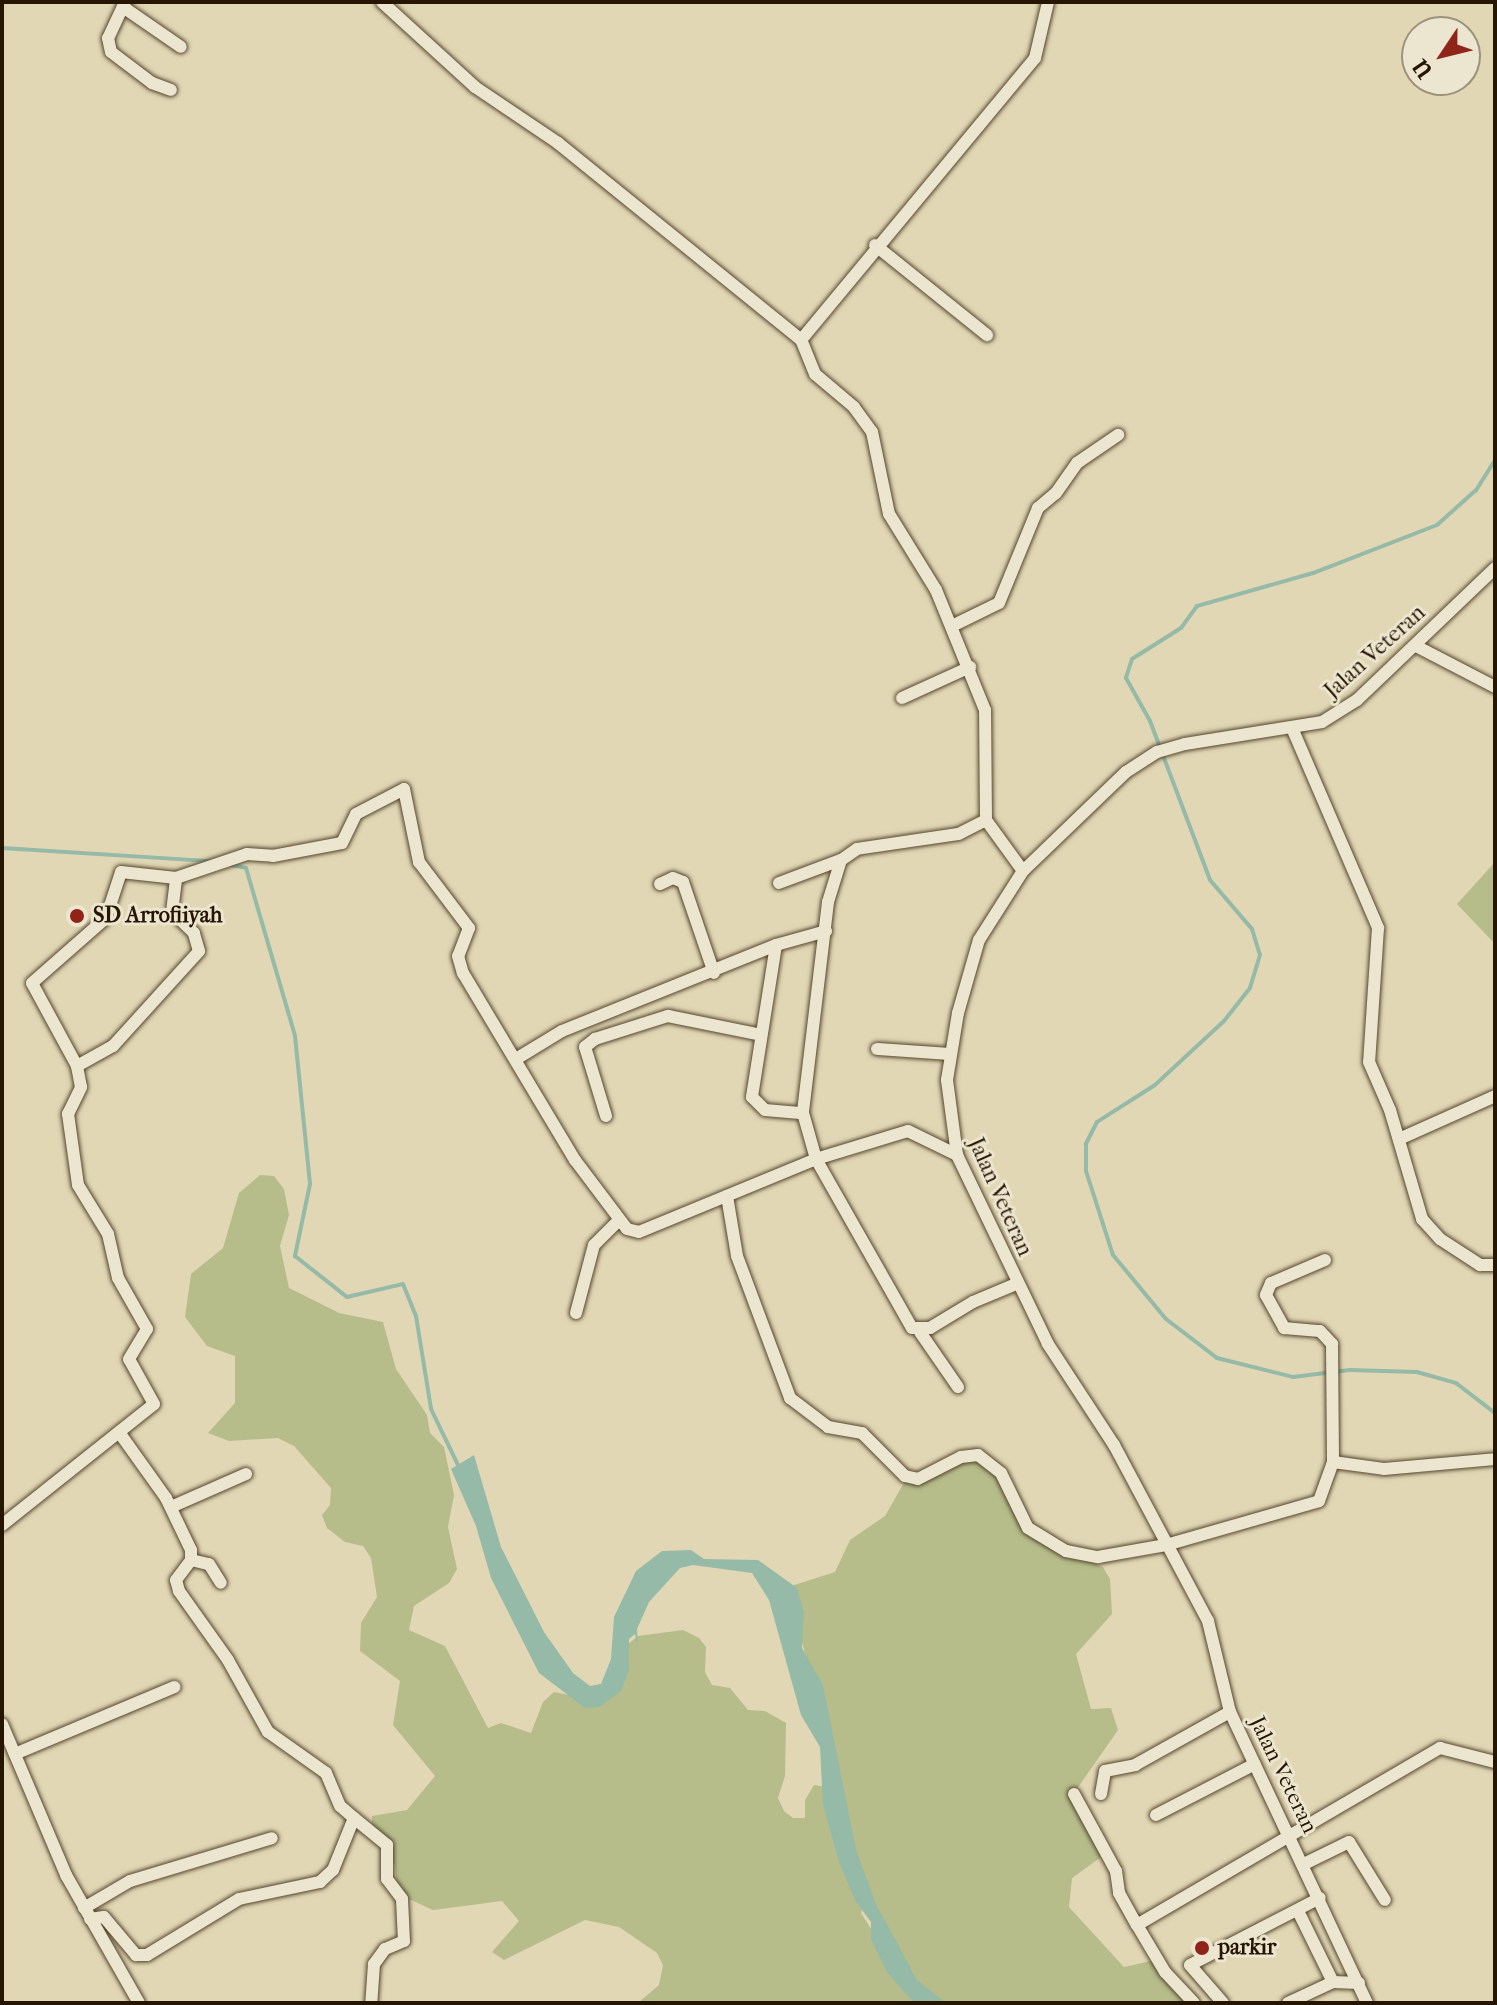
<!DOCTYPE html>
<html>
<head>
<meta charset="utf-8">
<style>
	body { margin:0 }
	#map { position:relative; width:1497px; height:2005px; overflow:hidden; background:#e1d7b5; font-family:"IM FELL French Canon",serif }
	div>[style] { position:absolute }
	[style*='--x'] { left:calc(var(--x)*1px); top:calc(var(--y)*1px); width:calc(var(--w)*1px); rotate:calc(var(--a)*1deg) }
	.green>* { inset:0; background:#b6bd8b }
	.water>* { inset:0; background:#95baa8 }
	.stream>* { height:4px; margin:-2px; padding:0 2px; transform-origin:2px; border-radius:2px; background:#95baa8 }
	.roads { filter:drop-shadow(0 0 2px #55462d) drop-shadow(0 0 2px #55462d) }
	.minor>* { height:12px; margin:-6px; padding:0 6px; transform-origin:6px; border-radius:6px; background:#ece5cf }
	.dots>* { width:22px; height:22px; translate:-50% -50%; box-sizing:border-box; border:4px solid #ece5cf; border-radius:50% }
	span { translate:-50% -50%; white-space:nowrap; text-align:center; line-height:1.15; -webkit-text-stroke:6px #ece5cf; paint-order:stroke }
	.street-label { font-size:22px; color:#261500 }
	.poi-label { font-size:22px; color:#261500; font-weight:700 }
	.left { translate:0 -50%; text-align:left }
	.frame { position:absolute; inset:0; border:4px solid #261500; pointer-events:none }
	.north { position:absolute; left:1401px; top:16px; width:80px; height:80px; box-sizing:border-box; background:#ece5cf; border:2px solid #9d927c; border-radius:50%; rotate:235deg; font-size:22px; font-weight:700; line-height:32px; text-align:center; color:#261500 }
	.north::after { content:''; display:block; margin:auto; width:28px; height:36px; background:#8f2418; clip-path:polygon(50% 0,100% 100%,50% 72%,0 100%) }
</style>
</head>
<body>
<div id="map">
	<div class="green">
		<div style="clip-path:polygon(1495px 862px,1495px 944px,1457px 904px)"></div>
		<div style="clip-path:polygon(260px 1175px,274px 1176px,284px 1189px,289px 1215px,280px 1246px,289px 1288px,339px 1313px,383px 1322px,396px 1369px,427px 1415px,430px 1433px,444px 1447px,454px 1495px,448px 1527px,457px 1569px,449px 1583px,414px 1606px,409px 1630px,445px 1646px,488px 1728px,501px 1723px,531px 1733px,543px 1702px,554px 1692px,600px 1701px,628px 1644px,638px 1636px,683px 1630px,699px 1638px,706px 1647px,705px 1672px,712px 1685px,730px 1688px,748px 1710px,765px 1711px,786px 1723px,785px 1776px,778px 1798px,784px 1811px,793px 1818px,805px 1818px,805px 1800px,814px 1785px,826px 1787px,826px 1812px,863px 1906px,861px 1913px,918px 2003px,638px 2003px,659px 1985px,663px 1965px,657px 1953px,619px 1927px,585px 1920px,504px 1960px,492px 1952px,519px 1921px,502px 1901px,433px 1910px,398px 1894px,395px 1865px,372px 1837px,372px 1816px,407px 1810px,435px 1776px,393px 1725px,400px 1681px,360px 1651px,361px 1623px,377px 1597px,371px 1558px,363px 1546px,345px 1542px,327px 1528px,322px 1515px,330px 1505px,331px 1488px,294px 1446px,278px 1438px,229px 1441px,208px 1433px,235px 1403px,235px 1356px,207px 1346px,185px 1317px,191px 1274px,223px 1248px,239px 1193px)"></div>
		<div style="clip-path:polygon(960px 1456px,989px 1463px,1025px 1529px,1103px 1567px,1110px 1579px,1112px 1614px,1076px 1654px,1091px 1709px,1111px 1708px,1118px 1730px,1072px 1796px,1104px 1855px,1072px 1878px,1069px 1907px,1124px 1967px,1151px 1961px,1192px 2003px,945px 2003px,917px 1981px,875px 1905px,855px 1850px,788px 1587px,835px 1572px,850px 1540px,885px 1516px,905px 1481px)"></div>
	</div>
	<div class="water">
		<div style="clip-path:polygon(474px 1455px,501px 1547px,544px 1632px,573px 1673px,590px 1686px,601px 1684px,611px 1659px,614px 1617px,636px 1571px,662px 1551px,691px 1550px,704px 1559px,758px 1560px,797px 1588px,804px 1612px,802px 1648px,823px 1685px,856px 1850px,876px 1904px,917px 1980px,946px 2003px,914px 2003px,887px 1972px,871px 1939px,871px 1922px,856px 1902px,840px 1865px,823px 1805px,820px 1747px,801px 1715px,769px 1600px,752px 1573px,693px 1565px,680px 1568px,649px 1602px,637px 1629px,638px 1648px,635px 1634px,629px 1639px,629px 1670px,621px 1691px,600px 1707px,585px 1708px,539px 1673px,491px 1578px,476px 1526px,451px 1469px)"></div>
	</div>
	<div class="stream">
		<div style="--x:1495;--y:460;--w:36;--a:122"></div>
		<div style="--x:1476;--y:490;--w:52;--a:138.1"></div>
		<div style="--x:1437;--y:525;--w:133;--a:158.8"></div>
		<div style="--x:1313;--y:573;--w:121;--a:164.1"></div>
		<div style="--x:1197;--y:606;--w:27;--a:126"></div>
		<div style="--x:1181;--y:628;--w:58;--a:147.7"></div>
		<div style="--x:1132;--y:659;--w:20;--a:108"></div>
		<div style="--x:1126;--y:678;--w:49;--a:60.8"></div>
		<div style="--x:1150;--y:721;--w:170;--a:69.3"></div>
		<div style="--x:1210;--y:880;--w:65;--a:49.4"></div>
		<div style="--x:1252;--y:929;--w:27;--a:73"></div>
		<div style="--x:1260;--y:955;--w:34;--a:107"></div>
		<div style="--x:1250;--y:988;--w:42;--a:128.2"></div>
		<div style="--x:1224;--y:1021;--w:94;--a:137.2"></div>
		<div style="--x:1155;--y:1085;--w:69;--a:147.5"></div>
		<div style="--x:1097;--y:1122;--w:25;--a:117"></div>
		<div style="--x:1086;--y:1144;--w:27;--a:90"></div>
		<div style="--x:1086;--y:1171;--w:88;--a:72.2"></div>
		<div style="--x:1113;--y:1255;--w:83;--a:50.4"></div>
		<div style="--x:1166;--y:1319;--w:64;--a:37.4"></div>
		<div style="--x:1217;--y:1358;--w:78;--a:14"></div>
		<div style="--x:1293;--y:1377;--w:57;--a:-7"></div>
		<div style="--x:1350;--y:1370;--w:67;--a:1.7"></div>
		<div style="--x:1417;--y:1372;--w:41;--a:15.8"></div>
		<div style="--x:1456;--y:1383;--w:49;--a:37.6"></div>
		<div style="--x:2;--y:848;--w:209;--a:3.6"></div>
		<div style="--x:231;--y:865;--w:15;--a:11"></div>
		<div style="--x:246;--y:868;--w:175;--a:73.7"></div>
		<div style="--x:295;--y:1036;--w:149;--a:84.2"></div>
		<div style="--x:310;--y:1184;--w:74;--a:101.8"></div>
		<div style="--x:295;--y:1256;--w:66;--a:38.3"></div>
		<div style="--x:347;--y:1297;--w:57;--a:-13.1"></div>
		<div style="--x:403;--y:1284;--w:35;--a:68"></div>
		<div style="--x:416;--y:1316;--w:94;--a:80.8"></div>
		<div style="--x:431;--y:1409;--w:67;--a:64.2"></div>
	</div>
	<div class="roads">
		<div class="minor">
			<div style="--x:125;--y:2;--w:40;--a:115"></div>
			<div style="--x:108;--y:38;--w:14;--a:78"></div>
			<div style="--x:111;--y:52;--w:51;--a:37.1"></div>
			<div style="--x:152;--y:83;--w:20;--a:20"></div>
			<div style="--x:382;--y:2;--w:126;--a:42.4"></div>
			<div style="--x:475;--y:87;--w:100;--a:34"></div>
			<div style="--x:558;--y:143;--w:313;--a:39"></div>
			<div style="--x:123;--y:7;--w:70;--a:34.6"></div>
			<div style="--x:875;--y:245;--w:144;--a:38.8"></div>
			<div style="--x:952;--y:626;--w:52;--a:-26.1"></div>
			<div style="--x:999;--y:603;--w:103;--a:-67.7"></div>
			<div style="--x:1038;--y:508;--w:23;--a:-40"></div>
			<div style="--x:1056;--y:493;--w:37;--a:-55"></div>
			<div style="--x:1077;--y:463;--w:50;--a:-34.3"></div>
			<div style="--x:1416;--y:646;--w:89;--a:27.4"></div>
			<div style="--x:902;--y:698;--w:75;--a:-24.5"></div>
			<div style="--x:1292;--y:728;--w:218;--a:66.7"></div>
			<div style="--x:1378;--y:928;--w:134;--a:93.8"></div>
			<div style="--x:1369;--y:1062;--w:52;--a:66.4"></div>
			<div style="--x:1390;--y:1110;--w:114;--a:73.6"></div>
			<div style="--x:1422;--y:1219;--w:27;--a:48"></div>
			<div style="--x:1440;--y:1239;--w:48;--a:33"></div>
			<div style="--x:1480;--y:1265;--w:15;--a:0"></div>
			<div style="--x:986;--y:820;--w:31;--a:153"></div>
			<div style="--x:958;--y:834;--w:102;--a:171.6"></div>
			<div style="--x:857;--y:849;--w:19;--a:145"></div>
			<div style="--x:841;--y:860;--w:44;--a:107.2"></div>
			<div style="--x:828;--y:902;--w:212;--a:96.8"></div>
			<div style="--x:803;--y:1113;--w:48;--a:74.2"></div>
			<div style="--x:816;--y:1159;--w:194;--a:60.4"></div>
			<div style="--x:912;--y:1328;--w:18;--a:0"></div>
			<div style="--x:930;--y:1328;--w:50;--a:-31.2"></div>
			<div style="--x:973;--y:1302;--w:47;--a:-22.7"></div>
			<div style="--x:1023;--y:871;--w:63;--a:-126"></div>
			<div style="--x:986;--y:820;--w:110;--a:-90.5"></div>
			<div style="--x:985;--y:710;--w:130;--a:-112.2"></div>
			<div style="--x:936;--y:590;--w:89;--a:-121.7"></div>
			<div style="--x:889;--y:514;--w:84;--a:-101.7"></div>
			<div style="--x:872;--y:432;--w:31;--a:-126"></div>
			<div style="--x:854;--y:407;--w:51;--a:-139.8"></div>
			<div style="--x:815;--y:374;--w:37;--a:-112"></div>
			<div style="--x:801;--y:340;--w:366;--a:-50.3"></div>
			<div style="--x:1035;--y:58;--w:57;--a:-76.9"></div>
			<div style="--x:779;--y:883;--w:66;--a:-20.4"></div>
			<div style="--x:660;--y:884;--w:14;--a:-25"></div>
			<div style="--x:673;--y:878;--w:11;--a:22"></div>
			<div style="--x:683;--y:882;--w:96;--a:71.2"></div>
			<div style="--x:776;--y:945;--w:154;--a:99"></div>
			<div style="--x:752;--y:1097;--w:18;--a:45"></div>
			<div style="--x:765;--y:1110;--w:38;--a:5"></div>
			<div style="--x:877;--y:1049;--w:74;--a:3.9"></div>
			<div style="--x:516;--y:1059;--w:54;--a:-31.3"></div>
			<div style="--x:562;--y:1031;--w:231;--a:-21.9"></div>
			<div style="--x:776;--y:945;--w:52;--a:-15.6"></div>
			<div style="--x:77;--y:1066;--w:41;--a:-29.1"></div>
			<div style="--x:113;--y:1046;--w:128;--a:-47.8"></div>
			<div style="--x:199;--y:951;--w:19;--a:-106"></div>
			<div style="--x:194;--y:933;--w:30;--a:-136"></div>
			<div style="--x:172;--y:912;--w:34;--a:-83"></div>
			<div style="--x:606;--y:1116;--w:72;--a:-106.9"></div>
			<div style="--x:585;--y:1047;--w:13;--a:-39"></div>
			<div style="--x:595;--y:1039;--w:77;--a:-17.5"></div>
			<div style="--x:668;--y:1016;--w:95;--a:11.5"></div>
			<div style="--x:1399;--y:1139;--w:105;--a:-24.1"></div>
			<div style="--x:727;--y:1196;--w:61;--a:80.5"></div>
			<div style="--x:737;--y:1256;--w:152;--a:69.5"></div>
			<div style="--x:790;--y:1398;--w:48;--a:37.3"></div>
			<div style="--x:828;--y:1427;--w:35;--a:10"></div>
			<div style="--x:862;--y:1433;--w:61;--a:45"></div>
			<div style="--x:905;--y:1476;--w:13;--a:13"></div>
			<div style="--x:918;--y:1479;--w:48;--a:-27.1"></div>
			<div style="--x:961;--y:1457;--w:17;--a:-7"></div>
			<div style="--x:978;--y:1455;--w:29;--a:38"></div>
			<div style="--x:1001;--y:1473;--w:61;--a:63.9"></div>
			<div style="--x:1028;--y:1528;--w:44;--a:31.2"></div>
			<div style="--x:1066;--y:1551;--w:33;--a:11"></div>
			<div style="--x:1098;--y:1557;--w:69;--a:-10"></div>
			<div style="--x:1166;--y:1545;--w:159;--a:-16"></div>
			<div style="--x:1319;--y:1501;--w:41;--a:-70.3"></div>
			<div style="--x:1333;--y:1462;--w:51;--a:7.8"></div>
			<div style="--x:1384;--y:1469;--w:111;--a:-5.1"></div>
			<div style="--x:1325;--y:1260;--w:59;--a:156.9"></div>
			<div style="--x:1271;--y:1283;--w:13;--a:113"></div>
			<div style="--x:1266;--y:1295;--w:38;--a:61"></div>
			<div style="--x:1284;--y:1328;--w:36;--a:5"></div>
			<div style="--x:1320;--y:1331;--w:18;--a:47"></div>
			<div style="--x:1332;--y:1344;--w:118;--a:89.5"></div>
			<div style="--x:576;--y:1313;--w:70;--a:-75.2"></div>
			<div style="--x:594;--y:1245;--w:33;--a:-45"></div>
			<div style="--x:920;--y:1332;--w:67;--a:55.4"></div>
			<div style="--x:171;--y:1507;--w:82;--a:-23.7"></div>
			<div style="--x:2;--y:1525;--w:194;--a:-38.5"></div>
			<div style="--x:154;--y:1404;--w:51;--a:-119.1"></div>
			<div style="--x:129;--y:1359;--w:35;--a:-59"></div>
			<div style="--x:147;--y:1329;--w:59;--a:-119.6"></div>
			<div style="--x:118;--y:1278;--w:45;--a:-102.8"></div>
			<div style="--x:108;--y:1234;--w:57;--a:-121.5"></div>
			<div style="--x:78;--y:1185;--w:72;--a:-98"></div>
			<div style="--x:68;--y:1114;--w:30;--a:-64"></div>
			<div style="--x:81;--y:1087;--w:21;--a:-101"></div>
			<div style="--x:77;--y:1066;--w:94;--a:-118.5"></div>
			<div style="--x:32;--y:983;--w:98;--a:-41.3"></div>
			<div style="--x:106;--y:918;--w:48;--a:-71.9"></div>
			<div style="--x:121;--y:872;--w:55;--a:6.2"></div>
			<div style="--x:176;--y:878;--w:75;--a:-18.7"></div>
			<div style="--x:247;--y:854;--w:26;--a:4"></div>
			<div style="--x:273;--y:856;--w:70;--a:-10.7"></div>
			<div style="--x:342;--y:843;--w:32;--a:-64"></div>
			<div style="--x:356;--y:814;--w:54;--a:-27.5"></div>
			<div style="--x:404;--y:789;--w:75;--a:78.4"></div>
			<div style="--x:419;--y:862;--w:83;--a:52.9"></div>
			<div style="--x:469;--y:928;--w:30;--a:111"></div>
			<div style="--x:458;--y:956;--w:18;--a:74"></div>
			<div style="--x:463;--y:973;--w:218;--a:59.1"></div>
			<div style="--x:575;--y:1160;--w:86;--a:53"></div>
			<div style="--x:627;--y:1229;--w:12;--a:14"></div>
			<div style="--x:639;--y:1232;--w:191;--a:-22.4"></div>
			<div style="--x:816;--y:1159;--w:96;--a:-16.9"></div>
			<div style="--x:908;--y:1131;--w:55;--a:26.1"></div>
			<div style="--x:191;--y:1560;--w:18;--a:13"></div>
			<div style="--x:209;--y:1564;--w:22;--a:58"></div>
			<div style="--x:2;--y:1724;--w:164;--a:67"></div>
			<div style="--x:66;--y:1875;--w:147;--a:60.3"></div>
			<div style="--x:15;--y:1754;--w:173;--a:-22.8"></div>
			<div style="--x:1074;--y:1794;--w:88;--a:61.4"></div>
			<div style="--x:1116;--y:1871;--w:22;--a:82"></div>
			<div style="--x:1119;--y:1893;--w:37;--a:61"></div>
			<div style="--x:1137;--y:1925;--w:55;--a:59.2"></div>
			<div style="--x:1165;--y:1972;--w:42;--a:46.9"></div>
			<div style="--x:1101;--y:1794;--w:23;--a:-80"></div>
			<div style="--x:1105;--y:1771;--w:31;--a:-11"></div>
			<div style="--x:1135;--y:1765;--w:109;--a:-29.2"></div>
			<div style="--x:1156;--y:1815;--w:111;--a:-27.3"></div>
			<div style="--x:354;--y:1818;--w:43;--a:39.3"></div>
			<div style="--x:387;--y:1845;--w:34;--a:90"></div>
			<div style="--x:387;--y:1879;--w:25;--a:53"></div>
			<div style="--x:402;--y:1899;--w:42;--a:87.3"></div>
			<div style="--x:404;--y:1941;--w:21;--a:157"></div>
			<div style="--x:385;--y:1949;--w:19;--a:126"></div>
			<div style="--x:374;--y:1964;--w:39;--a:94"></div>
			<div style="--x:1304;--y:1864;--w:50;--a:-26.1"></div>
			<div style="--x:1349;--y:1842;--w:68;--a:58.2"></div>
			<div style="--x:84;--y:1908;--w:53;--a:-30.4"></div>
			<div style="--x:130;--y:1881;--w:148;--a:-16.8"></div>
			<div style="--x:1298;--y:1911;--w:79;--a:63.8"></div>
			<div style="--x:90;--y:1919;--w:14;--a:-8"></div>
			<div style="--x:104;--y:1917;--w:50;--a:49.9"></div>
			<div style="--x:136;--y:1955;--w:11;--a:0"></div>
			<div style="--x:147;--y:1955;--w:108;--a:-31.3"></div>
			<div style="--x:239;--y:1899;--w:83;--a:-11.9"></div>
			<div style="--x:320;--y:1882;--w:18;--a:-43"></div>
			<div style="--x:333;--y:1870;--w:56;--a:-68"></div>
			<div style="--x:354;--y:1818;--w:18;--a:-139"></div>
			<div style="--x:340;--y:1806;--w:36;--a:-113"></div>
			<div style="--x:326;--y:1773;--w:71;--a:-144.7"></div>
			<div style="--x:268;--y:1732;--w:82;--a:-119.1"></div>
			<div style="--x:228;--y:1660;--w:85;--a:-125.4"></div>
			<div style="--x:179;--y:1591;--w:11;--a:-105"></div>
			<div style="--x:176;--y:1580;--w:25;--a:-53"></div>
			<div style="--x:191;--y:1560;--w:10;--a:-90"></div>
			<div style="--x:191;--y:1550;--w:58;--a:-115.7"></div>
			<div style="--x:166;--y:1498;--w:81;--a:-125.5"></div>
			<div style="--x:1137;--y:1925;--w:351;--a:-30.3"></div>
			<div style="--x:1440;--y:1748;--w:57;--a:14.3"></div>
			<div style="--x:1223;--y:2003;--w:50;--a:-131"></div>
			<div style="--x:1190;--y:1965;--w:146;--a:-27.3"></div>
			<div style="--x:1288;--y:2003;--w:50;--a:-25"></div>
			<div style="--x:1333;--y:1982;--w:26;--a:2"></div>
			<div style="--x:1367;--y:2003;--w:322;--a:-115.2"></div>
			<div style="--x:1230;--y:1712;--w:94;--a:-103.6"></div>
			<div style="--x:1208;--y:1621;--w:200;--a:-118.1"></div>
			<div style="--x:1114;--y:1445;--w:121;--a:-123.2"></div>
			<div style="--x:1048;--y:1344;--w:210;--a:-115.7"></div>
			<div style="--x:957;--y:1155;--w:76;--a:-97.6"></div>
			<div style="--x:947;--y:1080;--w:68;--a:-80.7"></div>
			<div style="--x:958;--y:1013;--w:76;--a:-74"></div>
			<div style="--x:979;--y:940;--w:82;--a:-57.5"></div>
			<div style="--x:1023;--y:871;--w:143;--a:-43.9"></div>
			<div style="--x:1126;--y:772;--w:37;--a:-33"></div>
			<div style="--x:1157;--y:752;--w:29;--a:-16"></div>
			<div style="--x:1185;--y:744;--w:139;--a:-9.1"></div>
			<div style="--x:1322;--y:722;--w:41;--a:-32.2"></div>
			<div style="--x:1357;--y:700;--w:191;--a:-43.7"></div>
		</div>
	</div>
	<div class="dots">
		<div style="left:77px;top:916px;background:#8f2418"></div>
		<div style="left:1202px;top:1948px;background:#8f2418"></div>
	</div>
	<div class="street-label">
		<span style="left:1375px;top:652px;rotate:-42deg">Jalan Veteran</span>
		<span style="left:1000px;top:1197px;rotate:66deg">Jalan Veteran</span>
		<span style="left:1283px;top:1775px;rotate:64deg">Jalan Veteran</span>
	</div>
	<div class="poi-label">
		<span class="left" style="left:93px;top:916px">SD Arrofiiyah</span>
		<span class="left" style="left:1218px;top:1948px">parkir</span>
	</div>
	<div class="frame"></div>
	<div class="north">U</div>
</div>
</body>
</html>
